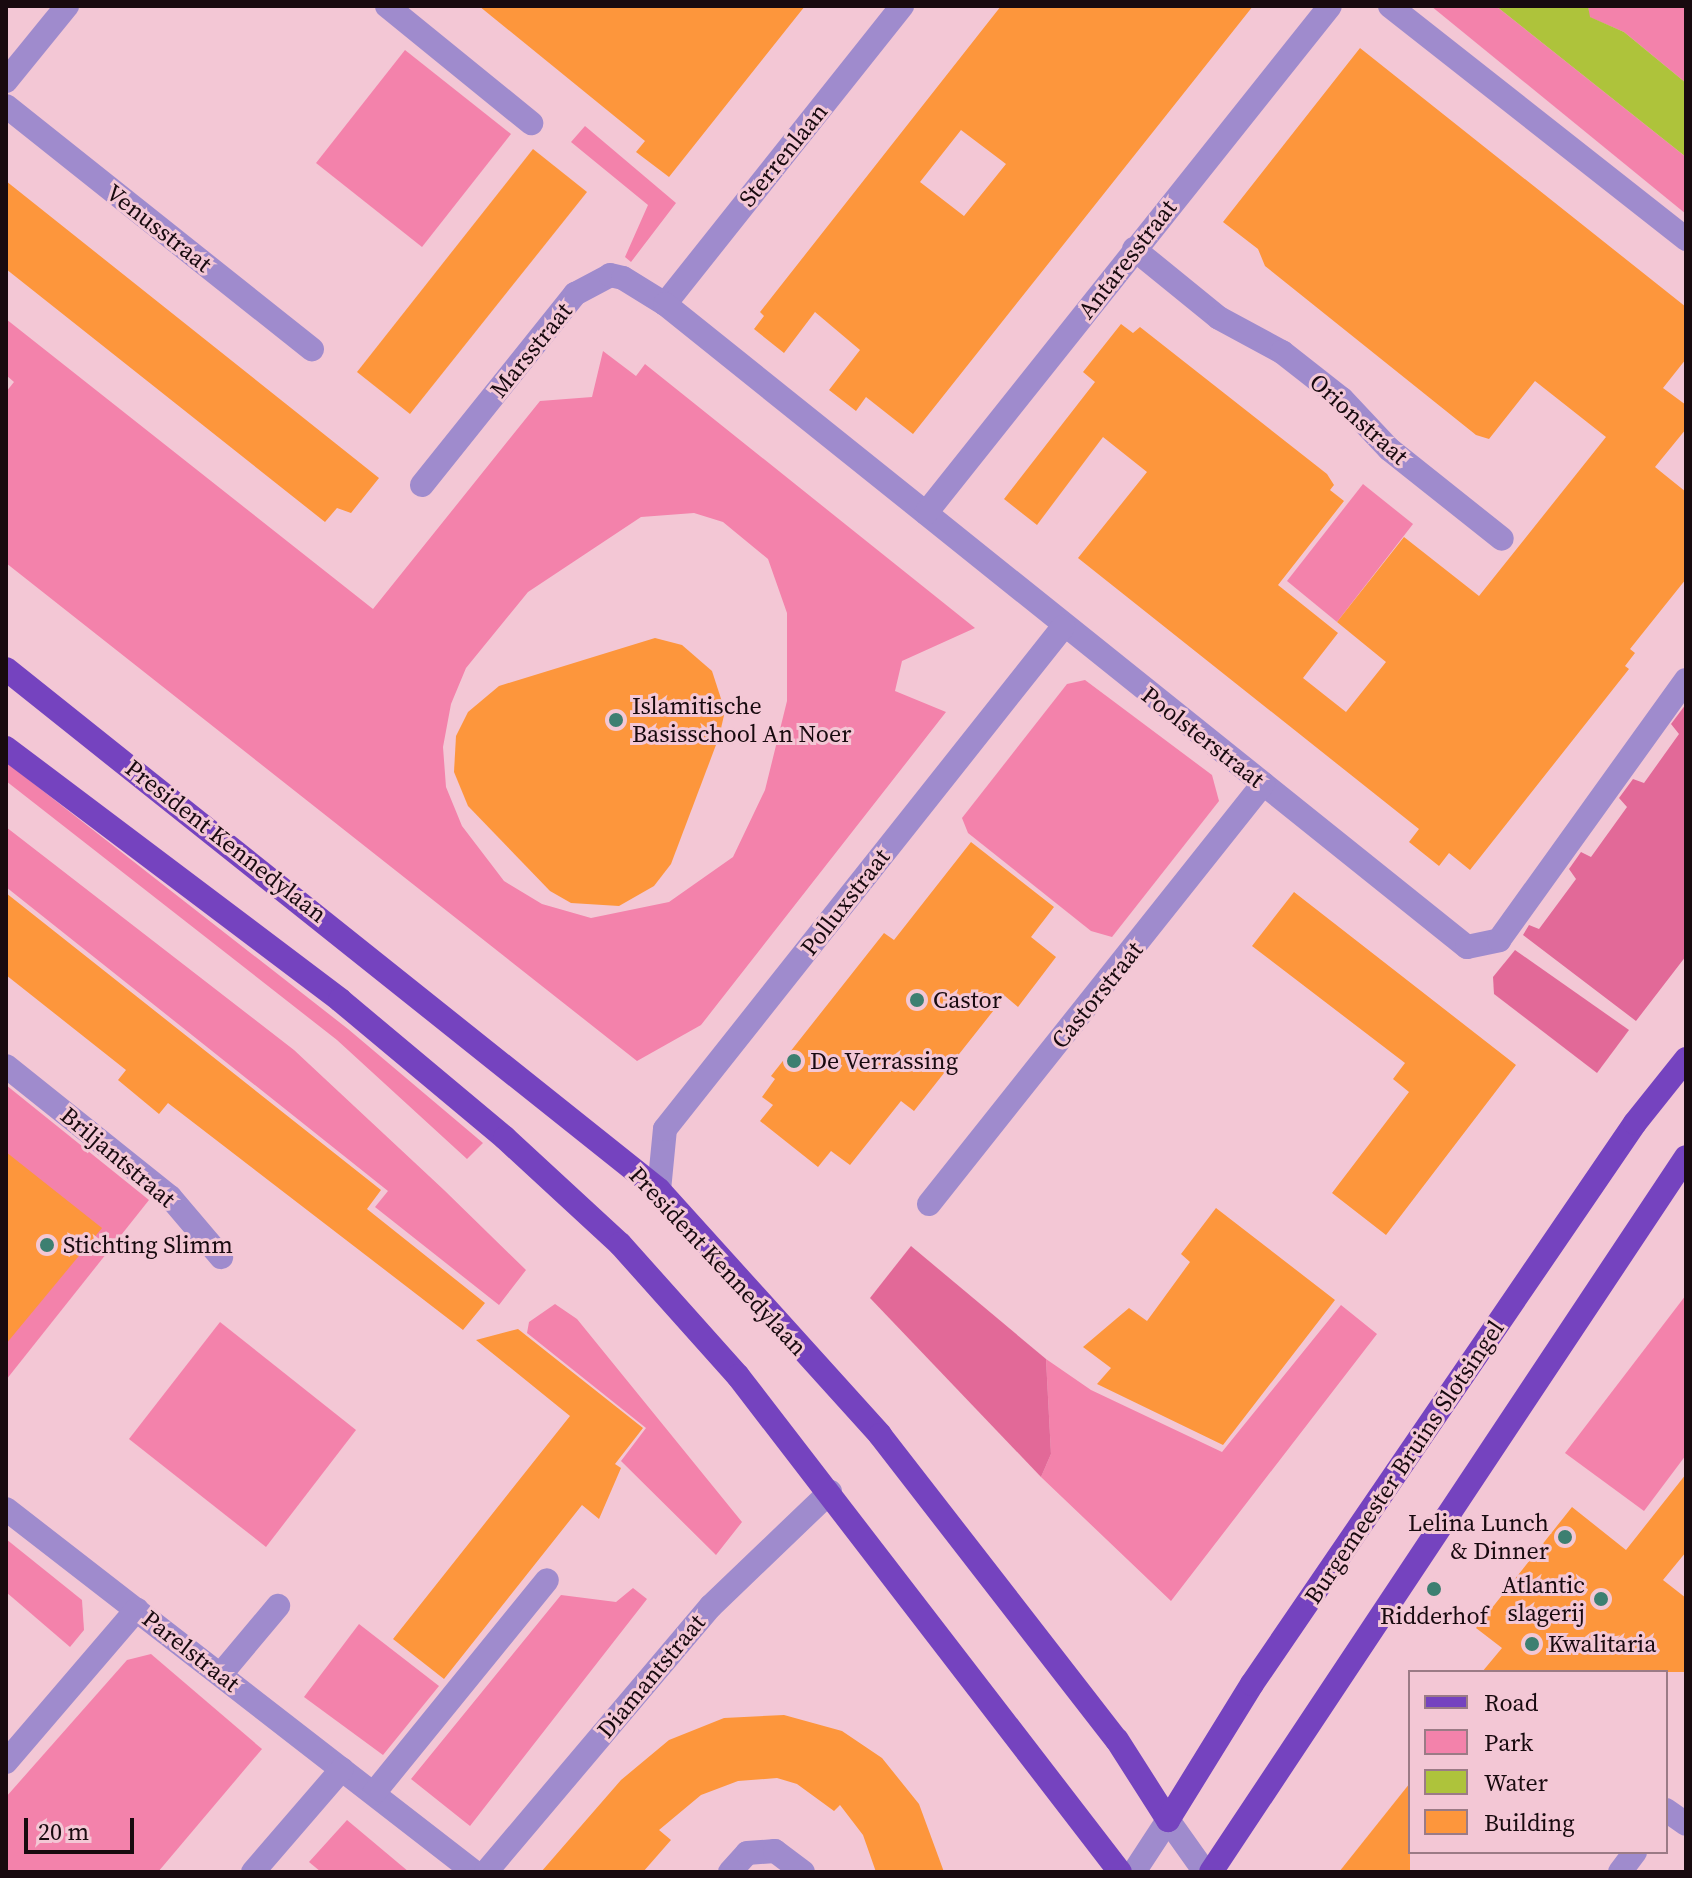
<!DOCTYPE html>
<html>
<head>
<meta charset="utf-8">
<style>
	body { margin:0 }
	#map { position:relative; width:1692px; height:1878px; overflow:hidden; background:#f3c7d5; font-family:"Source Serif 4",serif }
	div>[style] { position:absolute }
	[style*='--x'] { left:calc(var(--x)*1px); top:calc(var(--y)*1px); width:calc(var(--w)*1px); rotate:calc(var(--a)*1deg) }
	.green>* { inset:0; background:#f382ab }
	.forest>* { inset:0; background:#e26998 }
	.water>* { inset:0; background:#aec33b }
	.building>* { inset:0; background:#fd963c }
	.minor>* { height:24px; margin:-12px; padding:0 12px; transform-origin:12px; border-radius:12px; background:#9f8bcd }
	.major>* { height:24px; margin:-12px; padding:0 12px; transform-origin:12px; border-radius:12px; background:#7543bf }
	.dots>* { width:22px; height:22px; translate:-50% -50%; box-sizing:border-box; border:4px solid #f3c7d5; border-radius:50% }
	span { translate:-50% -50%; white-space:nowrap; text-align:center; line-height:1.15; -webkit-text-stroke:6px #f3c7d5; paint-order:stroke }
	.street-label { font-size:24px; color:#180a0f }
	.poi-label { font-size:24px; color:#180a0f }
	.left { translate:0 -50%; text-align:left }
	.right { translate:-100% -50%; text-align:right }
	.frame { position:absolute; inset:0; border:8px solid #180a0f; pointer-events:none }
	.legend { position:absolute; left:1408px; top:1670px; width:260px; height:184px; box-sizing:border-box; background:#f3c7d5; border:2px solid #9b7b86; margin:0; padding:10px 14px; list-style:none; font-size:24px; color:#180a0f }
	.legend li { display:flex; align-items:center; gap:16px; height:40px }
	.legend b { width:40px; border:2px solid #9b7b86 }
	.scale { position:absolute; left:24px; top:1818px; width:110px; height:36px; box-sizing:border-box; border:4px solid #180a0f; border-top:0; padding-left:10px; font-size:24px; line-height:28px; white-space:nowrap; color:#180a0f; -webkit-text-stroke:6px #f3c7d5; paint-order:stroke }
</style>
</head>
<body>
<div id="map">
	<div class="green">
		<div style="clip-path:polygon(1431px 6px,1496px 6px,1686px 157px,1686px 214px)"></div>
		<div style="clip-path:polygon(1588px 6px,1686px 6px,1686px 83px,1624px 32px,1589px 17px)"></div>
		<div style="clip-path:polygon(405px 50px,511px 134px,422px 247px,316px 163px)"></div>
		<div style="clip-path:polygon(585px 126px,676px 203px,631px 262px,625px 257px,648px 205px,571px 142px)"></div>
		<div style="clip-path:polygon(evenodd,6px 319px,373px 609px,540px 401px,592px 397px,603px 351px,636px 376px,645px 364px,975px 628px,902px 661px,895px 691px,946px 712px,701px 1025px,637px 1061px,6px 563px,6px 392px,14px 382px,6px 375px,6px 319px,694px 513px,723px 522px,768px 559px,787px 613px,787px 701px,765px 790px,733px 857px,669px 902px,591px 918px,542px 904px,504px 881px,462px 826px,446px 787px,443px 747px,451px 704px,466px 668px,528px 592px,641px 517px,694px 513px)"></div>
		<div style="clip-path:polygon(1363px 484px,1413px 524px,1337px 622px,1287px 581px)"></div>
		<div style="clip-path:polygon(1085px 680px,1212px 775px,1219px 801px,1112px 937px,1091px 931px,968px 833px,962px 818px,1067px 684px)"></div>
		<div style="clip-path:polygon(6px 762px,348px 1029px,483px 1143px,467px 1159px,337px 1040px,6px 781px)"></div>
		<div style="clip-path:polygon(6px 827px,294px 1050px,444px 1190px,526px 1270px,499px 1305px,375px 1207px,388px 1191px,6px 887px)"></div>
		<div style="clip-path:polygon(6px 1085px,149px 1200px,6px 1380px)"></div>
		<div style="clip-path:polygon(1686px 1295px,1686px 1455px,1644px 1511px,1565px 1453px)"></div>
		<div style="clip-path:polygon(555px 1304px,577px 1319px,742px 1522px,716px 1555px,621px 1461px,646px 1428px,527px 1333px,529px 1322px)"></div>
		<div style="clip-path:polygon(1341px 1305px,1377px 1334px,1171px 1601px,1041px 1477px,1051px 1454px,1046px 1359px,1091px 1390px,1222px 1452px)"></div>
		<div style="clip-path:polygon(220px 1322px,356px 1430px,266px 1547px,129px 1439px)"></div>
		<div style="clip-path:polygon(6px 1539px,82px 1600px,84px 1630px,70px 1647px,6px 1592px)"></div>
		<div style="clip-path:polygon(633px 1588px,647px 1599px,470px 1826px,411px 1779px,561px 1595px,616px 1602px)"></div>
		<div style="clip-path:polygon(359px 1624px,439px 1686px,383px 1755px,304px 1697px)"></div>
		<div style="clip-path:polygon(151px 1654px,262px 1749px,158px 1872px,6px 1872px,6px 1797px,127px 1660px)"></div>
		<div style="clip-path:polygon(347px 1820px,409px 1872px,321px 1872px,309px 1862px)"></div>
	</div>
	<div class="forest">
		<div style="clip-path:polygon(1686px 704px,1686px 956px,1636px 1021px,1523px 935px,1529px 925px,1539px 929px,1576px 879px,1569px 869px,1581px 852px,1591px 857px,1627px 807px,1619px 798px,1633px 779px,1644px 783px,1679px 734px,1671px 724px)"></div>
		<div style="clip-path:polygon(1515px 950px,1629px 1030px,1597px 1073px,1494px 994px,1493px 977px)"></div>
		<div style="clip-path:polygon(911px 1246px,1046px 1359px,1051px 1454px,1041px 1477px,870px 1298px)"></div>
	</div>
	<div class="water">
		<div style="clip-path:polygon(1496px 6px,1588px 6px,1590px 17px,1624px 32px,1686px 83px,1686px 157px)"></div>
	</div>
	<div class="building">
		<div style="clip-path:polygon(479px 6px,805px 6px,669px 177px,636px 152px,645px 141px)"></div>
		<div style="clip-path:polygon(evenodd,1001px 6px,1253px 6px,913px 434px,866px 397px,856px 411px,829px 390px,860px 350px,815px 312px,784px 353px,754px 329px,764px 316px,760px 312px,1001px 6px,961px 130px,1006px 164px,964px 216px,920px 182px,961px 130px)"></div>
		<div style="clip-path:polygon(1360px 48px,1686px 307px,1686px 359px,1663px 388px,1686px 405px,1686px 429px,1655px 467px,1686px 492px,1686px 579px,1630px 649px,1635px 653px,1625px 666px,1629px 669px,1470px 870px,1449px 853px,1439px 866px,1409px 842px,1419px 829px,1078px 558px,1147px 472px,1103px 437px,1037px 525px,1004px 499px,1095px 382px,1083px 372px,1121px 324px,1133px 333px,1140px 327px,1327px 474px,1334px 485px,1330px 490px,1344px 501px,1278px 585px,1338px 633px,1303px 678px,1346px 712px,1386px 662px,1337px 622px,1404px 537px,1479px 596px,1606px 437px,1535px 381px,1489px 439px,1476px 435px,1265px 266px,1258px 249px,1223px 222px)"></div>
		<div style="clip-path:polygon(533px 149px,587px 192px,410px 414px,357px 372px)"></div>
		<div style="clip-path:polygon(6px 181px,379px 478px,351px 513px,337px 508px,325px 522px,6px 269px)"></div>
		<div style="clip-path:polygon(655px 638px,682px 645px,712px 671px,725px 711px,719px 737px,671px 864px,654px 886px,619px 906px,571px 903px,550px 891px,468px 806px,454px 772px,456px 736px,468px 712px,499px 686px)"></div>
		<div style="clip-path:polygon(971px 842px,1054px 907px,1031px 937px,1056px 957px,1018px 1007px,1005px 996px,914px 1111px,901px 1101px,850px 1165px,831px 1151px,818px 1167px,760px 1121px,773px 1105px,762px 1097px,775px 1079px,771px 1076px,884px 933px,894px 940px)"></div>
		<div style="clip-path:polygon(1294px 892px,1516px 1065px,1386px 1235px,1332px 1193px,1409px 1092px,1393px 1079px,1405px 1063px,1252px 946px)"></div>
		<div style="clip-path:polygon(6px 893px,381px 1190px,367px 1209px,485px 1303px,463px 1330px,168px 1103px,159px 1114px,118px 1080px,126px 1070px,6px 975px)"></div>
		<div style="clip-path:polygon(6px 1152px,102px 1228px,6px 1344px)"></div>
		<div style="clip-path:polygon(1216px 1208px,1335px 1300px,1223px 1445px,1097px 1384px,1111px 1368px,1083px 1347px,1129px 1308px,1147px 1321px,1190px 1262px,1181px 1254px)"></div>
		<div style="clip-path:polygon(518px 1329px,643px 1428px,615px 1464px,621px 1468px,599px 1519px,582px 1505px,444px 1679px,393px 1639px,570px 1416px,476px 1340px)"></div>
		<div style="clip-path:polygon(1686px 1474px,1686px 1552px,1663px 1580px,1686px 1598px,1686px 1672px,1482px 1672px,1502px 1648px,1476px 1628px,1572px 1507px,1626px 1550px)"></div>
		<div style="clip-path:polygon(784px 1715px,842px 1731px,882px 1758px,919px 1804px,944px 1872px,876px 1872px,863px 1835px,840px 1805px,834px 1811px,797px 1784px,777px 1778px,738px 1781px,701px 1795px,659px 1830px,671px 1840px,643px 1872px,541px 1872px,621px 1780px,669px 1740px,724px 1718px)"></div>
		<div style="clip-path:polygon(1410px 1783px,1410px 1872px,1339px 1872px)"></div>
	</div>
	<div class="minor">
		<div style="--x:387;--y:6;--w:186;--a:39.1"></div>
		<div style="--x:1390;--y:6;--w:377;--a:38.2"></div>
		<div style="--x:6;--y:81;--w:97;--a:-50.9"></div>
		<div style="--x:6;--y:106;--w:391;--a:38.5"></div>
		<div style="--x:1134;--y:249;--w:109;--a:39.1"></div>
		<div style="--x:1219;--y:318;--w:72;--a:28.4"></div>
		<div style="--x:1282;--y:352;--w:76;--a:38.1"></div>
		<div style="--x:1342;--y:399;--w:69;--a:46.8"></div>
		<div style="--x:1389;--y:449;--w:144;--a:38.5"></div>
		<div style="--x:665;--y:304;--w:381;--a:-51.5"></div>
		<div style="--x:422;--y:485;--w:245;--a:-51.3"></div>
		<div style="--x:575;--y:294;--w:40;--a:-28"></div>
		<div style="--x:610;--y:275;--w:13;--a:13"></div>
		<div style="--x:623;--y:278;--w:49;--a:31.8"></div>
		<div style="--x:665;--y:304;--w:1028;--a:38.72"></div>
		<div style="--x:1467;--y:947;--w:33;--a:-12"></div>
		<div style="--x:1499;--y:940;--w:320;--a:-54.3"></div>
		<div style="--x:926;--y:513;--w:648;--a:-51.45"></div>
		<div style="--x:6;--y:1066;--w:210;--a:38.6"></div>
		<div style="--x:170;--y:1197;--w:79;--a:49.6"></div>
		<div style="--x:659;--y:1190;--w:61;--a:-84.4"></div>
		<div style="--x:665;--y:1129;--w:641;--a:-51.59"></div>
		<div style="--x:929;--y:1204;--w:537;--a:-51.51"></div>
		<div style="--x:6;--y:1509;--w:592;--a:37.8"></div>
		<div style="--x:221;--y:1674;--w:89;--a:-50"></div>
		<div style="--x:6;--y:1762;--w:201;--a:-49.4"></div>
		<div style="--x:374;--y:1793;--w:274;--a:-50.9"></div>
		<div style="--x:1666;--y:1810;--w:24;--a:35"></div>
		<div style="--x:253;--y:1872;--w:136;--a:-49.2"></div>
		<div style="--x:486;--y:1872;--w:348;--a:-49.8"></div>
		<div style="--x:711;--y:1606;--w:165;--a:-43.8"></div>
		<div style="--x:730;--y:1872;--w:25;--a:-48"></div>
		<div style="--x:747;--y:1853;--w:28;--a:-4"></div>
		<div style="--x:775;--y:1851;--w:35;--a:37"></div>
		<div style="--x:1134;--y:1872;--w:62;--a:-56.8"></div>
		<div style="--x:1168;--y:1820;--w:64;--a:54.6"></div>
		<div style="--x:1620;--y:1872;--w:25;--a:-53"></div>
	</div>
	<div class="major">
		<div style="--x:6;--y:669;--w:835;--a:38.58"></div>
		<div style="--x:659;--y:1190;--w:330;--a:47.9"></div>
		<div style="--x:880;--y:1435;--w:386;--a:52.2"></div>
		<div style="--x:1117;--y:1740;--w:95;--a:57.5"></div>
		<div style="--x:1168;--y:1820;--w:160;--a:-58.3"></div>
		<div style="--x:1252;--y:1684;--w:679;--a:-55.68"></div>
		<div style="--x:1635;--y:1123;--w:82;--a:-51.4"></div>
		<div style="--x:6;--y:748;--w:418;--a:37"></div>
		<div style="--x:340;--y:1000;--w:215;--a:39.9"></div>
		<div style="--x:505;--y:1138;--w:156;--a:42.7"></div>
		<div style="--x:620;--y:1244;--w:177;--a:48.2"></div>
		<div style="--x:738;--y:1376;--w:626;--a:52.4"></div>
		<div style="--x:1211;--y:1872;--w:858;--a:-56.4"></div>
	</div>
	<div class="dots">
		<div style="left:616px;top:720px;background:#3d7f71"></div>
		<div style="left:917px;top:1000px;background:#3d7f71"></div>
		<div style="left:794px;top:1061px;background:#3d7f71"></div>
		<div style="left:47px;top:1245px;background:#3d7f71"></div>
		<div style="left:1565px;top:1537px;background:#3d7f71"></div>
		<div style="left:1434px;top:1589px;background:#3d7f71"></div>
		<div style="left:1601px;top:1599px;background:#3d7f71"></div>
		<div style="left:1532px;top:1644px;background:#3d7f71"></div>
	</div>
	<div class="street-label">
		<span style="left:783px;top:155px;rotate:-51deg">Sterrenlaan</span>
		<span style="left:159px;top:228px;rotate:38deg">Venusstraat</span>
		<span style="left:1127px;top:259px;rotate:-52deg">Antaresstraat</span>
		<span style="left:531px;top:350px;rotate:-51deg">Marsstraat</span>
		<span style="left:1359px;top:419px;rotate:42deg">Orionstraat</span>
		<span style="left:1203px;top:737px;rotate:38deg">Poolsterstraat</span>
		<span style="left:226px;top:841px;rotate:38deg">President Kennedylaan</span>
		<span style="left:845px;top:902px;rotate:-52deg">Polluxstraat</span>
		<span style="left:1097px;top:995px;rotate:-51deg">Castorstraat</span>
		<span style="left:118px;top:1157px;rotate:40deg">Briljantstraat</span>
		<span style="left:718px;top:1261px;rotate:47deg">President Kennedylaan</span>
		<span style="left:1404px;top:1462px;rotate:-56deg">Burgemeester Bruins Slotsingel</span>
		<span style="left:191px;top:1651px;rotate:38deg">Parelstraat</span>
		<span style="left:651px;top:1676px;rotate:-50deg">Diamantstraat</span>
	</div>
	<div class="poi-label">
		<span class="left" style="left:632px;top:720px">Islamitische<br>Basisschool An Noer</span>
		<span class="left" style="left:933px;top:1000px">Castor</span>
		<span class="left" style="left:810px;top:1061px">De Verrassing</span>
		<span class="left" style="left:63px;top:1245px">Stichting Slimm</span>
		<span class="right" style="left:1549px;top:1537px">Lelina Lunch<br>&amp; Dinner</span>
		<span class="right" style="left:1585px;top:1599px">Atlantic<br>slagerij</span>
		<span style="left:1434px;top:1616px">Ridderhof</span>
		<span class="left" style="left:1548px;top:1644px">Kwalitaria</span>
	</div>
	<div class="frame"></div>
	<ul class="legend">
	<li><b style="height:10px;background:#7543bf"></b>Road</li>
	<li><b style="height:22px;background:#f382ab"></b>Park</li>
	<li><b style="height:22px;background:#aec33b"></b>Water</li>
	<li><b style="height:22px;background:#fd963c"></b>Building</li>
	</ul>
	<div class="scale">20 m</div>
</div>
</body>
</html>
